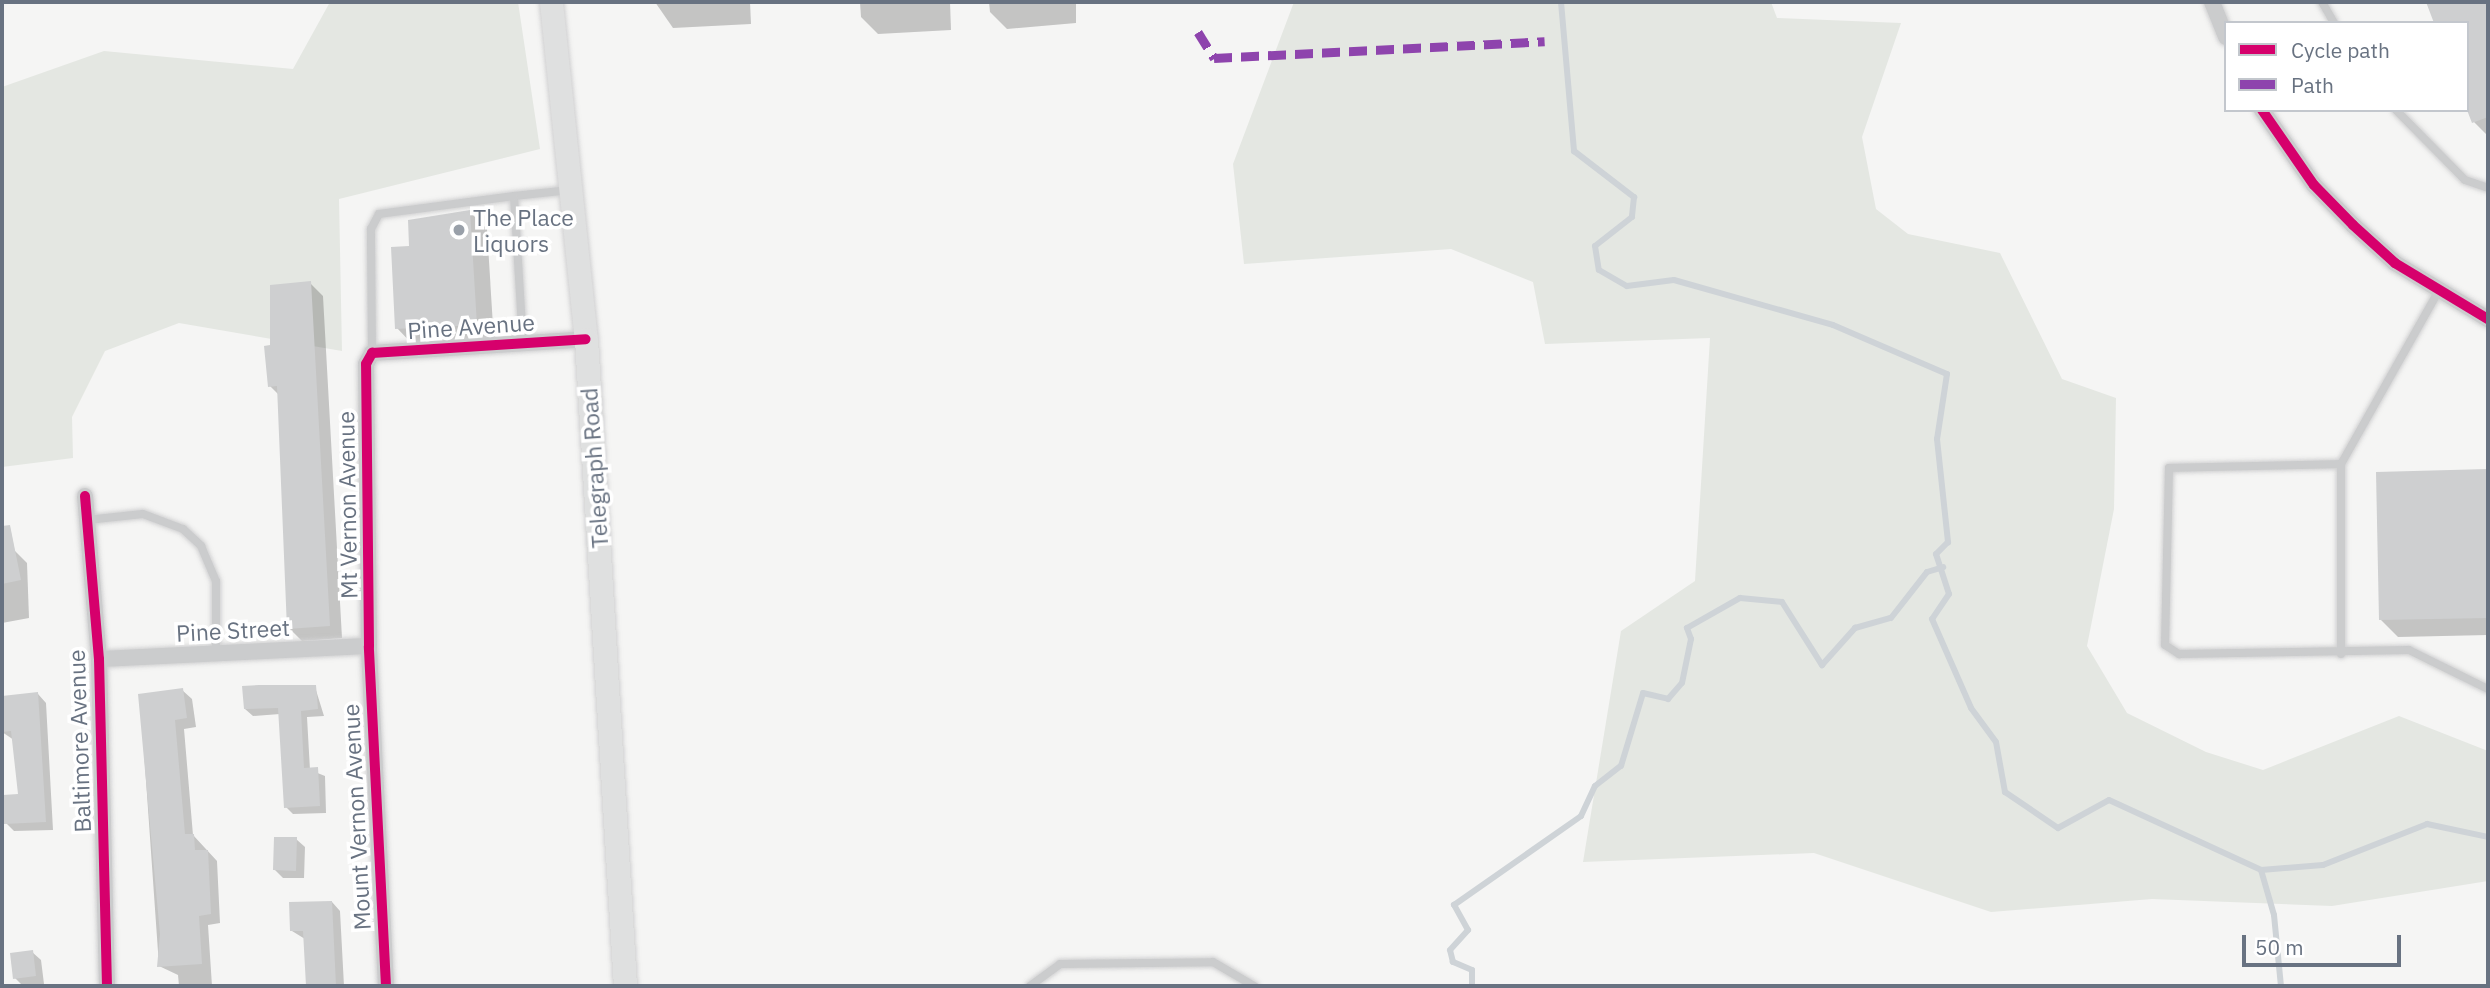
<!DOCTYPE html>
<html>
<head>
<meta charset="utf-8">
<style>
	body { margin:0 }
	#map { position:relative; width:2490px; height:988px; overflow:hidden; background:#f5f5f4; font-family:"IBM Plex Sans",sans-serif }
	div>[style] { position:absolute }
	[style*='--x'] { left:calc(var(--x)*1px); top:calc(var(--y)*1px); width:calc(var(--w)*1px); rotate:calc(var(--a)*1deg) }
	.green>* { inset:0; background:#e4e7e2 }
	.shadow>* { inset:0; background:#0003 }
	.stream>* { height:6px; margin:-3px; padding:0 3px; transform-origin:3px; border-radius:3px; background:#ced3d7 }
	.building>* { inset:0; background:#cecfd0 }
	.roads { filter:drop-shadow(0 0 2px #d1d1d2) drop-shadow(0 0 2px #d1d1d2) }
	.service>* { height:8px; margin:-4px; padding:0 4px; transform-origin:4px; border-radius:4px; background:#cbcccd }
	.minor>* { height:16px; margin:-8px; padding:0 8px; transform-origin:8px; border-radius:8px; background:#cbcccd }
	.secondary>* { height:23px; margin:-11.5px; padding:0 11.5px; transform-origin:11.5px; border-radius:11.5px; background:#dfe0e0 }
	.quiet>* { height:9px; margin-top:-4.5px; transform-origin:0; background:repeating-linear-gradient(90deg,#8e44ad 0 18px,transparent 0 27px) }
	.cycleway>* { height:10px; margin:-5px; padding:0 5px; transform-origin:5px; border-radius:5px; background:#d6006c }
	.dots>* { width:19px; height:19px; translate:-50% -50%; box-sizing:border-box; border:4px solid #fff; border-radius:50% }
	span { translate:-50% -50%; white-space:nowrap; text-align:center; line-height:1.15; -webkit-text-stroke:7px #fff; paint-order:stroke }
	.poi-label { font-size:23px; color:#687281 }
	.left { translate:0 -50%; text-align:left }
	.street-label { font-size:23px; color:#687281 }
	.frame { position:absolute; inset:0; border:4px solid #687281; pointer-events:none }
	.legend { position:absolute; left:2224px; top:21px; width:245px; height:91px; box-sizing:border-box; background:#fff; border:2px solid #c3c7cd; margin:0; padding:9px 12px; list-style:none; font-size:21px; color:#687281 }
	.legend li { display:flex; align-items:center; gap:14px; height:35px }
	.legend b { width:35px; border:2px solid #c3c7cd }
	.scale { position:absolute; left:2242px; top:935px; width:159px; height:32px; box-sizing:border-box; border:4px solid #687281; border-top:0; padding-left:9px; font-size:21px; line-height:24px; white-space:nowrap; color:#687281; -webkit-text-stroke:5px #fff; paint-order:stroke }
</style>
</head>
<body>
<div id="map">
	<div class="green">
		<div style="clip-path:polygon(330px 2px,518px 2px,540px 149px,339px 199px,342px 351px,179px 323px,105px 351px,72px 417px,73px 458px,2px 467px,2px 87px,104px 51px,293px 69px)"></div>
		<div style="clip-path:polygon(1294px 2px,1771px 2px,1777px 18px,1901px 23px,1862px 137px,1876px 209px,1908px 234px,2000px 253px,2062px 379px,2116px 398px,2114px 509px,2087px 646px,2127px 713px,2206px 752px,2263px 770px,2399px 716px,2488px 751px,2488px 881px,2332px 906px,2152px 899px,1991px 912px,1814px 853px,1583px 862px,1621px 631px,1695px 581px,1710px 338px,1545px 344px,1533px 282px,1451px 249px,1244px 264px,1233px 164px)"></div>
	</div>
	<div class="shadow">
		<div style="clip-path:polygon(655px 2px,750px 2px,751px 24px,673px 28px)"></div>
		<div style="clip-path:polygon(860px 2px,950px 2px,951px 30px,878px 34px,861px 17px)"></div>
		<div style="clip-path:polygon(989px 2px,1076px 2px,1076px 23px,1007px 29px,990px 12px)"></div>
		<div style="clip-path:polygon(2428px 2px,2488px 2px,2488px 136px,2474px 122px,2467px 23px,2436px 23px)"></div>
		<div style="clip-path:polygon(470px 212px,487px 229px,494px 342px,414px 346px,397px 328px,411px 247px)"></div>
		<div style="clip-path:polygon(310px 283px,323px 296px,342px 638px,302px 641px,289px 628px,279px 395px,270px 386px)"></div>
		<div style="clip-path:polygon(2488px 471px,2488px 635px,2398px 637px,2381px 620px,2378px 473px)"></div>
		<div style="clip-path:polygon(14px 550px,27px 563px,29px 618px,2px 623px,2px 552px)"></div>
		<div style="clip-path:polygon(315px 687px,324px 716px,307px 717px,310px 770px,325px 776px,326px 813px,293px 814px,286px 807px,280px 714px,253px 716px,245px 709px)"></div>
		<div style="clip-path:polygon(182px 690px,192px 699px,196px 727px,184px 729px,193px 835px,217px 861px,220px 923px,208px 925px,212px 986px,179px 986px,178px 975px,159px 966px,140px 695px)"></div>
		<div style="clip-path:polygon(38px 694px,46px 703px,53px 830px,14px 831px,6px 823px,20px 796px,14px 740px,2px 732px,2px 698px)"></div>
		<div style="clip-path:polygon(296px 839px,305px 847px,304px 878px,283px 878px,274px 869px)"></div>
		<div style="clip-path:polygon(332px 902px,340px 911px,344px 986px,308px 986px,305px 939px,292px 931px)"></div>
		<div style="clip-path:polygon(32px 952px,41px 960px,44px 984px,23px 986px,15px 978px)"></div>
	</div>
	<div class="stream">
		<div style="--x:1561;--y:2;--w:150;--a:85"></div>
		<div style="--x:1574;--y:151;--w:76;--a:37.5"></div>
		<div style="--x:1634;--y:197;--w:20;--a:96"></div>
		<div style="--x:1632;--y:217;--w:47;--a:141.9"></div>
		<div style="--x:1595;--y:246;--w:24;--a:81"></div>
		<div style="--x:1599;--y:270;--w:32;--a:30"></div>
		<div style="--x:1627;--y:286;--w:47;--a:-7.3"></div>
		<div style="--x:1674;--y:280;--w:165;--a:15.8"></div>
		<div style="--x:1833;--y:325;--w:124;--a:23.3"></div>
		<div style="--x:1947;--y:374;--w:66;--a:98.7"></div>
		<div style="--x:1937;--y:439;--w:104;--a:83.9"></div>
		<div style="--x:1948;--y:542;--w:17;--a:135"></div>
		<div style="--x:1936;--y:554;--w:42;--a:72"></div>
		<div style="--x:1949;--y:594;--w:30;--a:124"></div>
		<div style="--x:1932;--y:619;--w:97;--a:66.3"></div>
		<div style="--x:1971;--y:708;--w:42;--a:53.7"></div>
		<div style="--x:1996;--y:742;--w:51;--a:79.8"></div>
		<div style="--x:2005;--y:792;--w:64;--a:34.2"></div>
		<div style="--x:2058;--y:828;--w:58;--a:-28.8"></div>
		<div style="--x:2109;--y:800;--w:167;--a:24.7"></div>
		<div style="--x:2261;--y:870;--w:62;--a:-4.6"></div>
		<div style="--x:2323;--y:865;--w:112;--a:-21.5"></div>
		<div style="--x:2427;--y:824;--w:62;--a:12"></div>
		<div style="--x:2261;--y:870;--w:47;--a:73.9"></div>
		<div style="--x:2274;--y:915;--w:71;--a:84.4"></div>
		<div style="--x:1472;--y:986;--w:16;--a:-90"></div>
		<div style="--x:1472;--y:970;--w:21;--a:-157"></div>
		<div style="--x:1453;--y:962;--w:12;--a:-104"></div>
		<div style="--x:1450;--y:950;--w:27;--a:-48"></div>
		<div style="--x:1468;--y:930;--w:29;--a:-119"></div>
		<div style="--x:1454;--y:905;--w:155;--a:-35"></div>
		<div style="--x:1581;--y:816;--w:33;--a:-65"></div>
		<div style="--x:1595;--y:786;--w:33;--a:-38"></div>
		<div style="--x:1621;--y:766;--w:76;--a:-73.2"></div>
		<div style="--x:1643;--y:693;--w:26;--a:13"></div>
		<div style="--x:1668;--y:699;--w:21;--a:-49"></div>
		<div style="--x:1682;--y:683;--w:45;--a:-78.4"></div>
		<div style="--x:1691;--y:639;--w:12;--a:-110"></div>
		<div style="--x:1687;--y:628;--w:61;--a:-29.5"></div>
		<div style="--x:1740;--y:598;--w:42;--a:5.4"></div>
		<div style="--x:1782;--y:602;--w:75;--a:57.6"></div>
		<div style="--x:1822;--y:665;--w:50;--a:-48.3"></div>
		<div style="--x:1855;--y:628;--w:37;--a:-16"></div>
		<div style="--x:1891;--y:618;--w:58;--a:-52"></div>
		<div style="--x:1927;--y:572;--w:17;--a:-17"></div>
	</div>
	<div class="building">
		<div style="clip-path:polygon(2426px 2px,2488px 2px,2488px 117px,2472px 123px,2467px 110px,2467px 23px,2434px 23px)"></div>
		<div style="clip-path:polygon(470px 210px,477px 325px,395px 329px,391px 247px,409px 246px,408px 220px)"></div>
		<div style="clip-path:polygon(311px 281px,330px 626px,287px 629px,277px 386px,268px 387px,264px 346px,270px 345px,270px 285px)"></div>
		<div style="clip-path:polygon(2488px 469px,2488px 618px,2379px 620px,2376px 472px)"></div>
		<div style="clip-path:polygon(10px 525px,21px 580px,2px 584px,2px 526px)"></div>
		<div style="clip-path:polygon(259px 685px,316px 685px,318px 709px,301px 711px,304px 768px,318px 767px,320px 806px,284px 808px,278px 708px,244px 709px,242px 686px)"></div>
		<div style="clip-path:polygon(183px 688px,187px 718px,175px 720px,185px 834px,194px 834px,195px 850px,208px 850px,211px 914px,199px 916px,202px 964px,157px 967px,160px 934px,138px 694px)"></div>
		<div style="clip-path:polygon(38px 692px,46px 822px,4px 824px,3px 795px,18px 794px,11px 731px,2px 732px,2px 696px)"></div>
		<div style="clip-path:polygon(274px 837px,297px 837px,296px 871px,273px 870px)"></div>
		<div style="clip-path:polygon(332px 901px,336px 986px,306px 986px,303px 931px,290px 931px,289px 902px)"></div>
		<div style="clip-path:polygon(33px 950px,36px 976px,13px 979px,10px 953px)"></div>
	</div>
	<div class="roads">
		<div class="service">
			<div style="--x:2322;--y:2;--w:24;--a:60"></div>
			<div style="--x:2396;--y:110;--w:98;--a:45.4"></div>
			<div style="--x:2465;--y:180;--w:24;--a:19"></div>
			<div style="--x:2438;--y:292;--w:197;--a:119.4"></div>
			<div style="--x:2341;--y:464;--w:172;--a:178.7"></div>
			<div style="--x:2169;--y:468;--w:177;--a:91.3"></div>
			<div style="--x:2165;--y:645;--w:17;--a:33"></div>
			<div style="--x:2179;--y:654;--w:230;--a:-1"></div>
			<div style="--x:2409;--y:650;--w:88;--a:26.3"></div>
			<div style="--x:523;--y:343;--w:147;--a:-93.5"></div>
			<div style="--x:514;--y:196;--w:56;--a:-6.1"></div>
			<div style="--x:372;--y:353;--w:124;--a:-90.5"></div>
			<div style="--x:371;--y:229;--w:17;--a:-62"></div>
			<div style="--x:379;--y:214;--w:136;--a:-7.6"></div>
			<div style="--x:2341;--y:464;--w:190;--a:90"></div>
			<div style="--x:87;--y:520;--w:56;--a:-6.1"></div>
			<div style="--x:143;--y:514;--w:43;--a:20.6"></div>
			<div style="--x:183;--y:529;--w:25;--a:43"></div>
			<div style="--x:201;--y:546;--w:38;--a:67"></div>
			<div style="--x:216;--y:581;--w:72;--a:90"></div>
			<div style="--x:1030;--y:986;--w:37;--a:-36"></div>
			<div style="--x:1060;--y:964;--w:153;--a:-0.7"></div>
			<div style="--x:1213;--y:962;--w:48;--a:30.3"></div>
		</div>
		<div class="minor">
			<div style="--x:2212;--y:2;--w:38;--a:68"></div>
			<div style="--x:2262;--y:110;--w:91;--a:55.3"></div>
			<div style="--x:2314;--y:185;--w:56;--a:45.7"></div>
			<div style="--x:2353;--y:225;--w:57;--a:42.1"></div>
			<div style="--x:2395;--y:263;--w:109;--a:31.1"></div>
			<div style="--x:85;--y:496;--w:164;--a:85.1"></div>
			<div style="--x:99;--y:659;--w:327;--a:88.6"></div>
			<div style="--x:99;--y:659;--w:270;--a:-2.8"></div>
			<div style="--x:386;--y:986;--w:340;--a:-92.9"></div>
			<div style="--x:369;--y:646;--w:282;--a:-90.6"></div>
			<div style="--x:366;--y:364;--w:13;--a:-61"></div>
			<div style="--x:372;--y:353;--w:214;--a:-3.7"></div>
		</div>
		<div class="secondary">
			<div style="--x:551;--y:2;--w:339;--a:84.1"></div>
			<div style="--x:586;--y:339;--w:648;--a:86.55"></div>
		</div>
	</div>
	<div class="quiet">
		<div style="--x:1198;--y:32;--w:31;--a:58"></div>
		<div style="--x:1214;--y:58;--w:331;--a:-2.9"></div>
	</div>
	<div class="cycleway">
		<div style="--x:2262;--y:110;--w:91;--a:55.3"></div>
		<div style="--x:2314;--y:185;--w:56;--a:45.7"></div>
		<div style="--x:2353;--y:225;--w:57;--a:42.1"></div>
		<div style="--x:2395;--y:263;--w:109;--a:31.1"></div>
		<div style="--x:85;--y:496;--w:164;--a:85.1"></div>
		<div style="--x:99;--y:659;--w:327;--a:88.6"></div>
		<div style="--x:386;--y:986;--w:340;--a:-92.9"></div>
		<div style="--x:369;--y:646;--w:282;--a:-90.6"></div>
		<div style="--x:366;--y:364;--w:13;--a:-61"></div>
		<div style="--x:372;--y:353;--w:214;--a:-3.7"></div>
	</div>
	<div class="dots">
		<div style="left:459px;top:230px;background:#99a0a9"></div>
	</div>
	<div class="poi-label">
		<span class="left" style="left:473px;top:230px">The Place<br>Liquors</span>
	</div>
	<div class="street-label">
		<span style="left:471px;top:326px;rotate:-4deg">Pine Avenue</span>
		<span style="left:594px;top:468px;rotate:-94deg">Telegraph Road</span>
		<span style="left:347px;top:505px;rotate:-91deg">Mt Vernon Avenue</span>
		<span style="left:233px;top:630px;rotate:-3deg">Pine Street</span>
		<span style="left:79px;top:741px;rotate:-92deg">Baltimore Avenue</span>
		<span style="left:356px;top:817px;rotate:-93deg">Mount Vernon Avenue</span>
	</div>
	<div class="frame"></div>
	<ul class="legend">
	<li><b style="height:9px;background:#d6006c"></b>Cycle path</li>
	<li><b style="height:9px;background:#8e44ad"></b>Path</li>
	</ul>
	<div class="scale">50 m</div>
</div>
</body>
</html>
